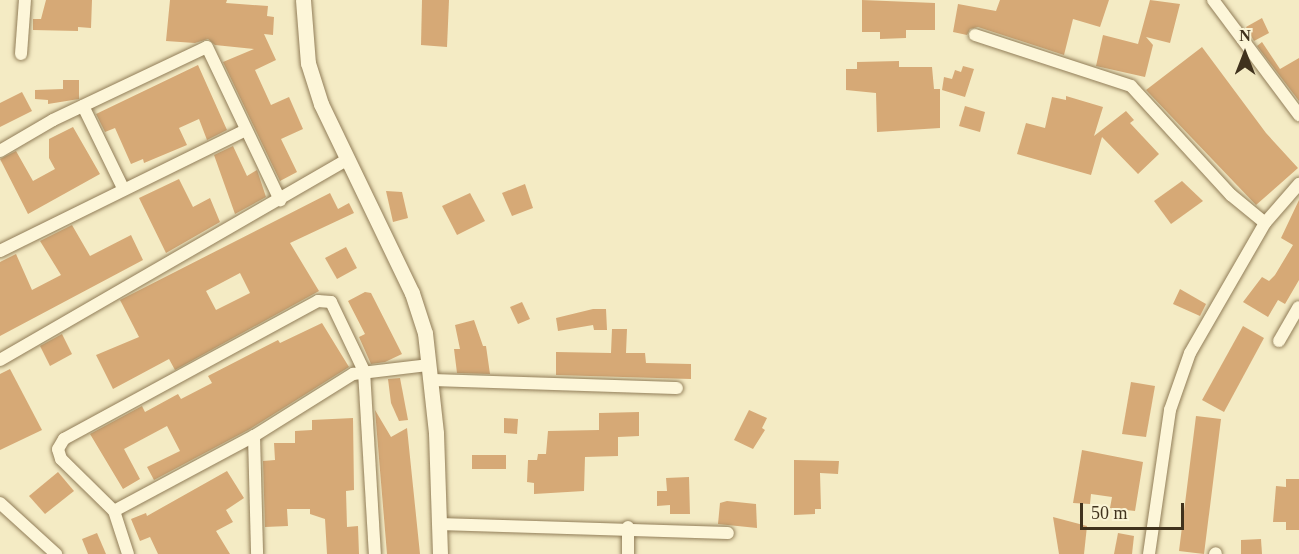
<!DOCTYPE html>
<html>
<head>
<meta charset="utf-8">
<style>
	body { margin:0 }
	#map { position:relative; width:1299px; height:554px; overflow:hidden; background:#f4ebc4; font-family:"Times New Roman",serif }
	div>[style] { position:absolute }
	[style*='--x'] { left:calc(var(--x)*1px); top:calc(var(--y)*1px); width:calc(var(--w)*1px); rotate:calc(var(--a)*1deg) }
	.building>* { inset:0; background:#d6a976 }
	.roads { filter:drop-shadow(0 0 2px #917d58) drop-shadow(0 0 2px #917d58) }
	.minor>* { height:12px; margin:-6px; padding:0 6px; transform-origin:6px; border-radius:6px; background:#fdf6d9 }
	.tertiary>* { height:15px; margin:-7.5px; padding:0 7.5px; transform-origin:7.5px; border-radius:7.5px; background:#fdf6d9 }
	span { translate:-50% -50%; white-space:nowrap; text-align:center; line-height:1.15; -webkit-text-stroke:4.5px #faf4d5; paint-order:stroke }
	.north { position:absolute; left:1215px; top:24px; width:60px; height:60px; -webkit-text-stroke:4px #faf4d5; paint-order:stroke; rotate:0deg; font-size:16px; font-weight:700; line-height:24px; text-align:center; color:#40321d }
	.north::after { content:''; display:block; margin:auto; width:21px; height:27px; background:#40321d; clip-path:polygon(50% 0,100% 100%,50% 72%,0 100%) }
	.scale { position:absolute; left:1080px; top:503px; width:104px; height:27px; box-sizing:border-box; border:3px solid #40321d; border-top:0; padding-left:8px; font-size:18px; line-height:21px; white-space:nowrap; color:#40321d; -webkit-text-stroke:4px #faf4d5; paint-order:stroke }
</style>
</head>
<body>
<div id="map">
	<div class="building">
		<div style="clip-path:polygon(46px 0,92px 0,91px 28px,78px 27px,78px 31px,33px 30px,33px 19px,41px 19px)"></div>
		<div style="clip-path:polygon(170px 0,227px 0,226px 3px,268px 6px,267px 16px,274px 17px,273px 35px,264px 34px,276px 60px,255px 70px,271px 105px,289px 97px,303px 129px,281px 139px,297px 172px,280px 181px,223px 62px,254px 49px,215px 45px,208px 39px,195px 43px,166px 41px)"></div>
		<div style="clip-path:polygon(422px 0,449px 0,447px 47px,421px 45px)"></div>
		<div style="clip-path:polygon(862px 0,935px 3px,935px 30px,906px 30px,906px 38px,880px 39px,880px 32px,862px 32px)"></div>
		<div style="clip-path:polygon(1000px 0,1109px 0,1100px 27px,1073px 19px,1064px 55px,978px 27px,970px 29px,967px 35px,953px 32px,958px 4px,996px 11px)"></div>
		<div style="clip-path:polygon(1150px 0,1180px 4px,1170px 43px,1146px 37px,1153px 45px,1145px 77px,1096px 66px,1103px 35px,1138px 44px)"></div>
		<div style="clip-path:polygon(1262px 18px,1269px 33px,1254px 41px,1246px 27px)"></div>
		<div style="clip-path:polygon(1262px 42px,1280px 69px,1299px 58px,1299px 101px,1257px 46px)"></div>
		<div style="clip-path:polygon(1202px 47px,1266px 133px,1298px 168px,1256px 205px,1146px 90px)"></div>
		<div style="clip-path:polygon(899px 61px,899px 67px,932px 67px,934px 89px,940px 89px,940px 128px,877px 132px,876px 93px,846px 90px,846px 69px,857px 69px,857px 62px)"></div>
		<div style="clip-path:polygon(198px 65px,227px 130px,207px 140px,199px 119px,179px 128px,187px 145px,144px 163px,143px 159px,131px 164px,115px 128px,105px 132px,96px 114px)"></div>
		<div style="clip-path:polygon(963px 66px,974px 69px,965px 97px,942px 90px,944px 77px,952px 79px,955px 70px,961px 72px)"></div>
		<div style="clip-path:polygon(63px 80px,79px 80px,79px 99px,48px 104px,48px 100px,35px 99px,35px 90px,63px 89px)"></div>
		<div style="clip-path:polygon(22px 92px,32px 111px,0 127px,0 103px)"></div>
		<div style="clip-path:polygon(1066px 96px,1103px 107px,1094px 136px,1126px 111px,1134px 120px,1130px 123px,1159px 154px,1138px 174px,1102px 137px,1091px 175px,1017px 154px,1026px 123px,1045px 128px,1052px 97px,1066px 100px)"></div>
		<div style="clip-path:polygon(965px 106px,985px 112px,980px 132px,959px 126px)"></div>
		<div style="clip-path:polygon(73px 127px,100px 174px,28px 214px,0 159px,16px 151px,33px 181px,55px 169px,49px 158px,49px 139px)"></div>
		<div style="clip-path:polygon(233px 146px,247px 176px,257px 170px,266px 197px,235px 214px,214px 155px)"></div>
		<div style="clip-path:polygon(179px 179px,193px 207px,210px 198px,220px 222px,166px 253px,139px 198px)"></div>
		<div style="clip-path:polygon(1182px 181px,1203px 201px,1171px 224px,1154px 201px)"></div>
		<div style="clip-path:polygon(525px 184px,533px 208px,512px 216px,502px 193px)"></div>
		<div style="clip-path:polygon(386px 191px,402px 192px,408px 218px,393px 222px)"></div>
		<div style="clip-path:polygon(evenodd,330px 193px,338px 209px,349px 203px,354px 213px,290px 243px,319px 291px,175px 370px,169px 359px,113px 389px,96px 355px,139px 337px,120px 300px,330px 193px,240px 273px,250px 293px,216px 310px,206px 291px,240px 273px)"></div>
		<div style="clip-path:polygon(470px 193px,485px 221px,457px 235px,442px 206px)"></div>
		<div style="clip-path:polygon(1299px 200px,1299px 280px,1285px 304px,1278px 300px,1268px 317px,1243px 302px,1262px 277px,1269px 281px,1275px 275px,1293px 245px,1281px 238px)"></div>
		<div style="clip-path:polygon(72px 225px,90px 256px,131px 235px,143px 260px,0 336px,0 262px,16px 254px,32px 290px,61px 275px,40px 241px)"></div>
		<div style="clip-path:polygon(346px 247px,357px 268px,337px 279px,325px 258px)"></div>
		<div style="clip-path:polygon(1180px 289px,1206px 304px,1200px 316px,1173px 304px)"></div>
		<div style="clip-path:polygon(365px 292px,371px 293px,402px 354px,385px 362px,371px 364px,359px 337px,365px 334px,348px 301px)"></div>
		<div style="clip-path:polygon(522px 302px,530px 319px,518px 324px,510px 307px)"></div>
		<div style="clip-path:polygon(593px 309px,606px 309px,607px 330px,594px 330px,593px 325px,558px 331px,556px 318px)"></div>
		<div style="clip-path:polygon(474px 320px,483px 346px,486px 346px,490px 374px,457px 373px,454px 349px,460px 349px,455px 325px)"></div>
		<div style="clip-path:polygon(322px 323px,349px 367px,250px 429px,154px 480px,147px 467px,180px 451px,167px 426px,124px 449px,140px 479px,123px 489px,90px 434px,142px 406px,145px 412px,178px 394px,181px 399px,212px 383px,208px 376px,278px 340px,280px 343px)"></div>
		<div style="clip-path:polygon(1243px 326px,1264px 338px,1224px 412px,1202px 400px)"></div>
		<div style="clip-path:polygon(612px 329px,627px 329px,626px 353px,645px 353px,646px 363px,691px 364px,691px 379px,556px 375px,556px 352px,611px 353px)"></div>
		<div style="clip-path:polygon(62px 334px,72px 354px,50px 366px,40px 346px)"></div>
		<div style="clip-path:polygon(10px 369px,42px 430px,0 450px,0 374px)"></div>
		<div style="clip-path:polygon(400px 378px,408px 420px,399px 421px,391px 403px,388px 379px)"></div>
		<div style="clip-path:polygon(1131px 382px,1155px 386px,1146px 437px,1122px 434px)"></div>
		<div style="clip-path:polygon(375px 410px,391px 437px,407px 428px,420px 554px,387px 554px)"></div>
		<div style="clip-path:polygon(749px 410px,767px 418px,762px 428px,765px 430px,753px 449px,734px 440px)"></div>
		<div style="clip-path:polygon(639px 412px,639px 436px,618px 437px,618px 456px,585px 457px,584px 491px,534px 494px,534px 483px,527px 482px,528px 460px,537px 460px,538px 454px,546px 454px,548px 431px,599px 430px,599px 413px)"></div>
		<div style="clip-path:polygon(1196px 416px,1221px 419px,1204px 554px,1179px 551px)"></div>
		<div style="clip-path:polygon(353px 418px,354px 490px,346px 491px,347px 527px,358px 526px,359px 554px,327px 554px,325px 519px,310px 514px,310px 509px,287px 509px,288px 526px,265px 527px,263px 461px,275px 460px,274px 443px,295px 443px,295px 431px,312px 430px,312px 420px)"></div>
		<div style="clip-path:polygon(504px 418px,518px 419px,517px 434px,504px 433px)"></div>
		<div style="clip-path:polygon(1082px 450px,1143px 462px,1135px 511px,1110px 508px,1112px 497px,1091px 494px,1090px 504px,1073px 503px)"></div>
		<div style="clip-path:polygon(472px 455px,506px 455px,506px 469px,472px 469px)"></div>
		<div style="clip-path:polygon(794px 460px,839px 461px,838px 474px,820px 473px,821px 509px,815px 509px,815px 514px,794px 515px)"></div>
		<div style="clip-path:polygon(227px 471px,244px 498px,226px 510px,233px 522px,216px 531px,230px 554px,158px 554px,150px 537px,140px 541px,131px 519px,146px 513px,147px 516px)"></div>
		<div style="clip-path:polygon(58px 472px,74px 491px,45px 514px,29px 496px)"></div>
		<div style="clip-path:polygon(689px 477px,690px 514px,670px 514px,670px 505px,657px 506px,657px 491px,667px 491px,666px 478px)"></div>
		<div style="clip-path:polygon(1286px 479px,1299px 479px,1299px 530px,1286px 530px,1286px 522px,1273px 522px,1276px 486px,1286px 487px)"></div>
		<div style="clip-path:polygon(727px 501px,756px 504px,757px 528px,718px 524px,720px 503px)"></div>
		<div style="clip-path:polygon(1053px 517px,1087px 526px,1084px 554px,1059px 554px)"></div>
		<div style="clip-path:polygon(97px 533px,106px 554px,88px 554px,82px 539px)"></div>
		<div style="clip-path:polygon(1118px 533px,1134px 536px,1132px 554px,1114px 554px)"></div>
		<div style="clip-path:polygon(1261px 539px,1262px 554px,1241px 554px,1241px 540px)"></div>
	</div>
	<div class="roads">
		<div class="minor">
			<div style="--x:1213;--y:0;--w:144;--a:53.2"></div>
			<div style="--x:975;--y:35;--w:164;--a:18.1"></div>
			<div style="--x:1131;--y:86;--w:148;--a:47.5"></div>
			<div style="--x:1231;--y:195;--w:44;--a:39.5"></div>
			<div style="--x:21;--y:54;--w:54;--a:-85.8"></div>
			<div style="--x:83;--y:106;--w:93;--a:64"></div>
			<div style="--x:0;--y:151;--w:61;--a:-30.3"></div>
			<div style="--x:53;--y:120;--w:170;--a:-25.4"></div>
			<div style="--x:207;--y:47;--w:170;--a:64.5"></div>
			<div style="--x:0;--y:251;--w:272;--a:-26.2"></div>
			<div style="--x:1279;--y:341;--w:39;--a:-60"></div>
			<div style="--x:0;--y:360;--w:402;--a:-30"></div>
			<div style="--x:431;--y:380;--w:246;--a:1.9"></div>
			<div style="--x:254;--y:436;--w:118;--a:88.5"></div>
			<div style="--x:0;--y:503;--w:76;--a:42.3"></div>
			<div style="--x:114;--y:511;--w:74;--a:-135.5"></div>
			<div style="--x:61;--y:459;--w:10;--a:-107"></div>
			<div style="--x:58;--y:449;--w:12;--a:-59"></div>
			<div style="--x:64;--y:439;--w:289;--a:-28.5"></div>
			<div style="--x:318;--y:301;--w:13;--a:4"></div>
			<div style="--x:331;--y:302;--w:76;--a:64.4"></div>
			<div style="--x:364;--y:371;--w:183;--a:86.6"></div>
			<div style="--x:439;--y:524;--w:289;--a:1.8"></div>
			<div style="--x:128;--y:554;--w:45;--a:-108"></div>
			<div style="--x:114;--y:511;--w:159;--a:-28.2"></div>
			<div style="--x:254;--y:436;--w:117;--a:-32.1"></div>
			<div style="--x:353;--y:374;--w:77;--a:-6.8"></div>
			<div style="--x:628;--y:554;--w:27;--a:-90"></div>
			<div style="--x:1149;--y:554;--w:146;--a:-81.7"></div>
			<div style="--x:1170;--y:410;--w:60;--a:-70.7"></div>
			<div style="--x:1190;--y:353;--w:150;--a:-60"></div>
			<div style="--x:1265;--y:223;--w:52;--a:-48.9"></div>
			<div style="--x:1215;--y:554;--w:1;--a:-45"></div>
		</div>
		<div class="tertiary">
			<div style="--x:303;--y:0;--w:63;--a:85.5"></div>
			<div style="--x:308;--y:63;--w:43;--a:72.4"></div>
			<div style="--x:321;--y:104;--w:210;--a:64.3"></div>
			<div style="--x:412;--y:293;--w:42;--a:72"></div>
			<div style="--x:425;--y:333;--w:101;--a:83.7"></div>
			<div style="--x:436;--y:433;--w:121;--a:88.1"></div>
		</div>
	</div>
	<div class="north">N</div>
	<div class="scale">50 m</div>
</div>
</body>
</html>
